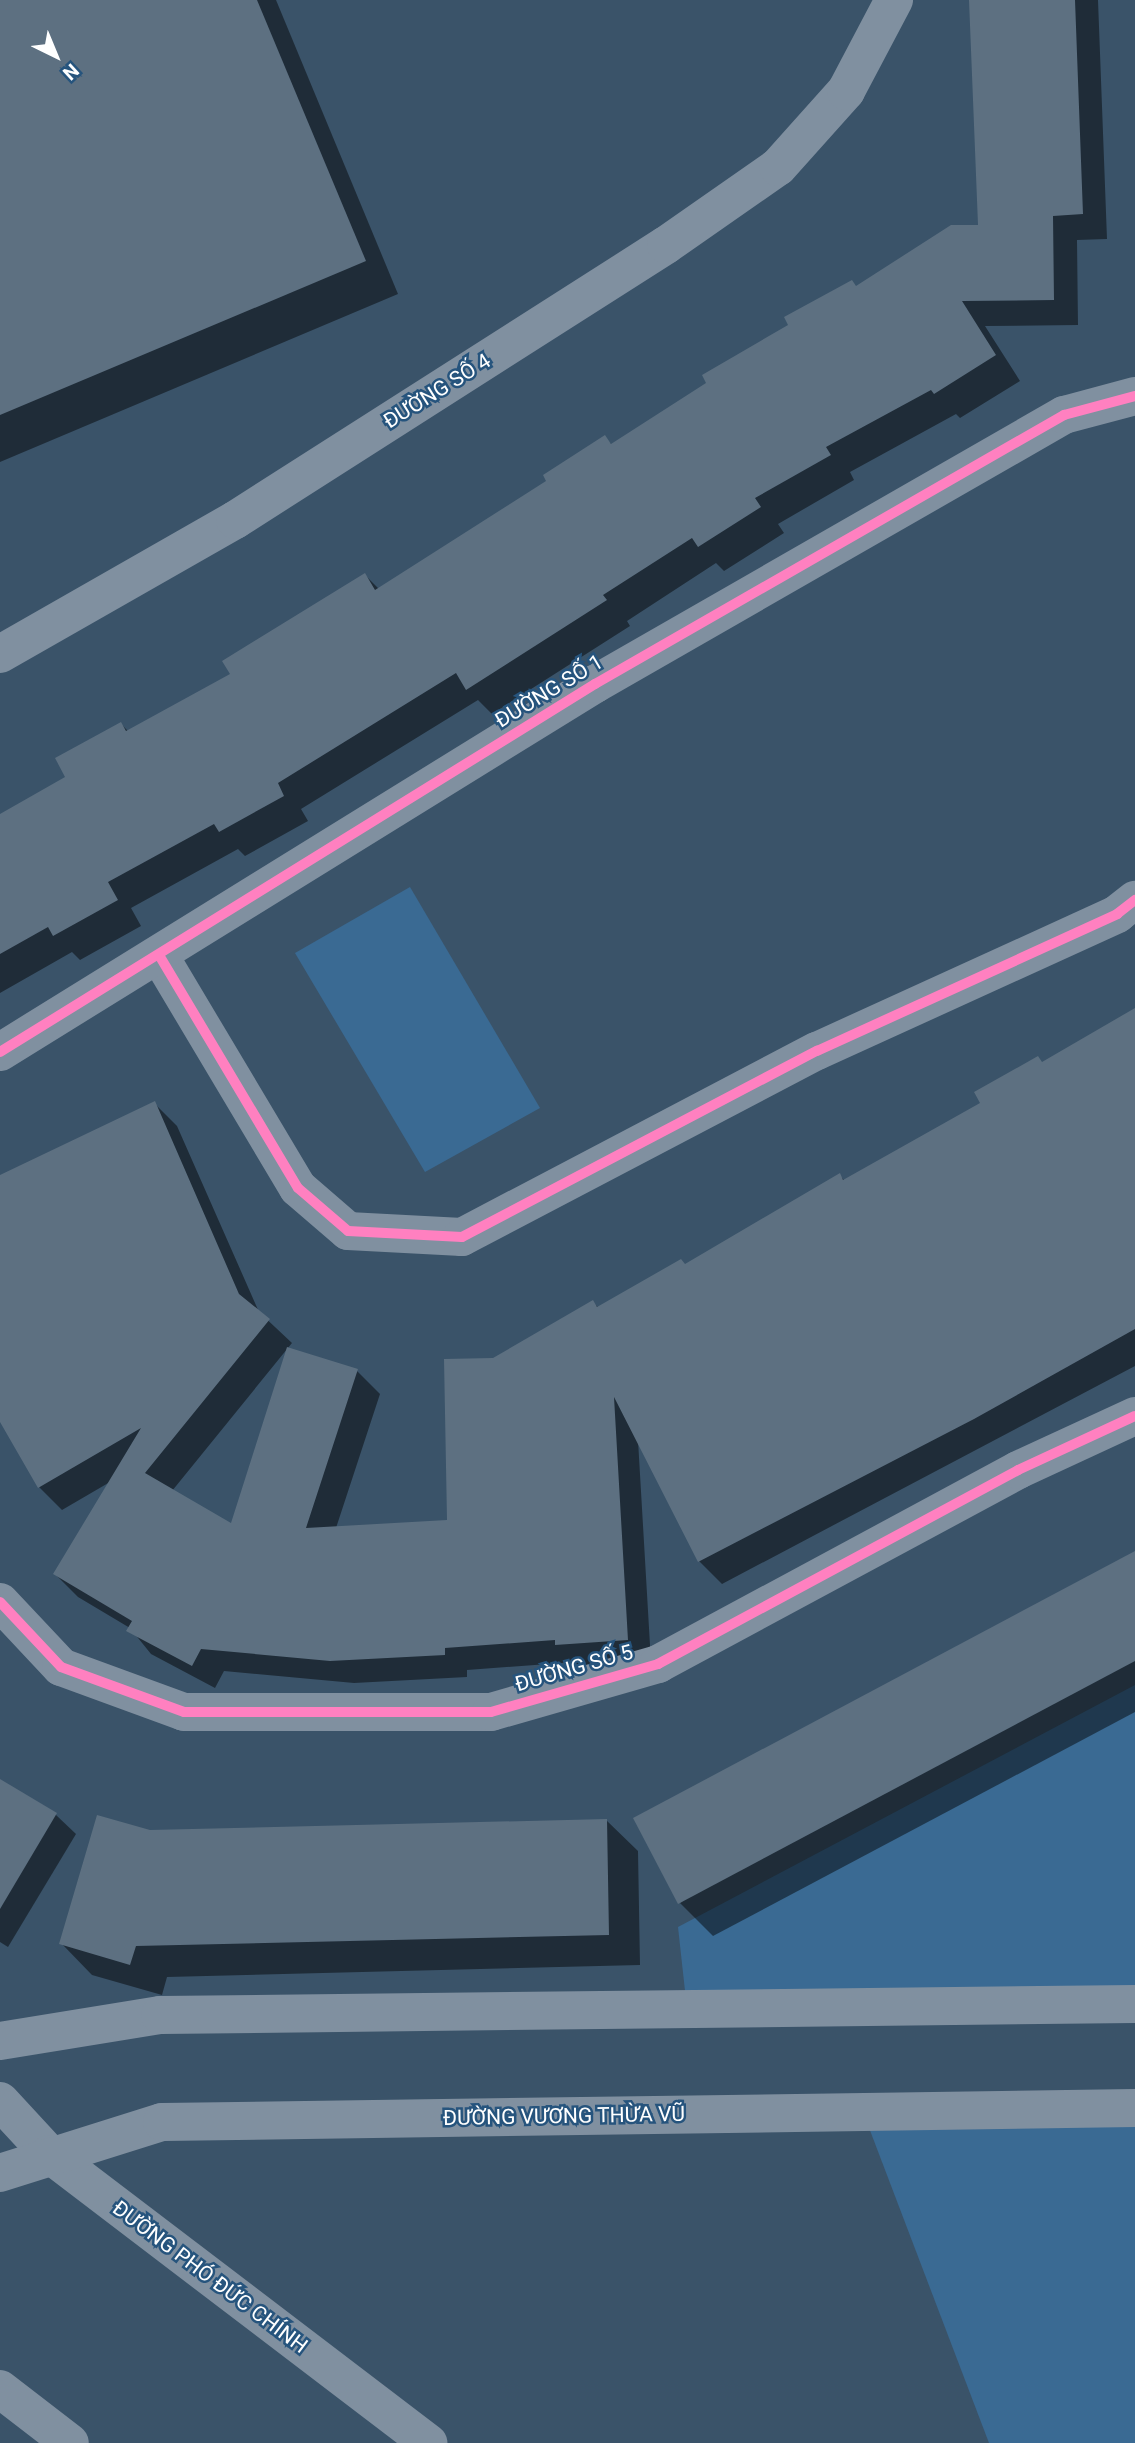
<!DOCTYPE html>
<html>
<head>
<meta charset="utf-8">
<style>
	body { margin:0 }
	#map { position:relative; width:1135px; height:2443px; overflow:hidden; background:#3a5369; font-family:Roboto,sans-serif }
	div>[style] { position:absolute }
	[style*='--x'] { left:calc(var(--x)*1px); top:calc(var(--y)*1px); width:calc(var(--w)*1px); rotate:calc(var(--a)*1deg) }
	.green>* { inset:0; background:#3a6a93 }
	.shadow>* { inset:0; background:#0007 }
	.building>* { inset:0; background:#5d7081 }
	.minor>* { height:38px; margin:-19px; padding:0 19px; transform-origin:19px; border-radius:19px; background:#8090a0 }
	.tertiary>* { height:38px; margin:-19px; padding:0 19px; transform-origin:19px; border-radius:19px; background:#8090a0 }
	.cycleway>* { height:10px; margin:-5px; padding:0 5px; transform-origin:5px; border-radius:5px; background:#ff80c0 }
	span { translate:-50% -50%; white-space:nowrap; text-align:center; line-height:1.15; -webkit-text-stroke:5px #26547d; paint-order:stroke }
	.street-label { font-size:21px; color:#fff }
	.north { position:absolute; left:21px; top:21px; width:70px; height:70px; -webkit-text-stroke:5px #26547d; paint-order:stroke; rotate:137deg; font-size:19px; font-weight:700; line-height:28px; text-align:center; color:#fff }
	.north::after { content:''; display:block; margin:auto; width:24px; height:32px; background:#fff; clip-path:polygon(50% 0,100% 100%,50% 72%,0 100%) }
</style>
</head>
<body>
<div id="map">
	<div class="green">
		<div style="clip-path:polygon(410px 887px,540px 1108px,425px 1172px,295px 953px)"></div>
		<div style="clip-path:polygon(1135px 1685px,1135px 2003px,687px 2009px,678px 1927px)"></div>
		<div style="clip-path:polygon(1135px 2108px,1135px 2443px,989px 2443px,863px 2112px)"></div>
	</div>
	<div class="shadow">
		<div style="clip-path:polygon(0 0,276px 0,398px 294px,0 462px)"></div>
		<div style="clip-path:polygon(971px 0,1098px 0,1107px 239px,1077px 240px,1078px 325px,985px 326px,1020px 381px,960px 418px,956px 414px,850px 472px,854px 480px,778px 524px,784px 533px,724px 571px,716px 563px,627px 621px,630px 626px,492px 714px,478px 700px,301px 809px,308px 821px,245px 856px,238px 849px,131px 908px,141px 926px,80px 960px,72px 952px,0 993px,0 816px,68px 777px,121px 724px,128px 731px,233px 674px,365px 575px,379px 589px,549px 481px,604px 437px,612px 445px,857px 287px,980px 226px)"></div>
		<div style="clip-path:polygon(1135px 1015px,1135px 1366px,722px 1584px,699px 1561px,638px 1440px,651px 1662px,580px 1668px,575px 1662px,467px 1670px,467px 1677px,354px 1683px,224px 1671px,215px 1688px,151px 1654px,130px 1628px,78px 1597px,55px 1574px,110px 1482px,62px 1510px,39px 1487px,0 1419px,0 1177px,154px 1103px,177px 1126px,259px 1312px,292px 1343px,172px 1491px,232px 1526px,357px 1371px,380px 1394px,336px 1528px,448px 1522px,493px 1359px,592px 1302px,599px 1308px,686px 1266px,839px 1175px,845px 1181px,982px 1104px,1043px 1063px)"></div>
		<div style="clip-path:polygon(1135px 1553px,1135px 1712px,713px 1936px,680px 1903px)"></div>
		<div style="clip-path:polygon(0 1782px,56px 1815px,76px 1834px,8px 1947px,0 1942px)"></div>
		<div style="clip-path:polygon(606px 1820px,638px 1851px,640px 1965px,167px 1977px,162px 1995px,92px 1975px,61px 1943px,150px 1832px)"></div>
	</div>
	<div class="building">
		<div style="clip-path:polygon(0 0,257px 0,366px 261px,0 415px)"></div>
		<div style="clip-path:polygon(969px 0,1075px 0,1083px 214px,1053px 216px,1054px 300px,962px 301px,996px 355px,934px 394px,931px 390px,826px 447px,831px 455px,755px 498px,761px 507px,698px 547px,692px 538px,603px 595px,607px 600px,466px 690px,456px 673px,278px 783px,284px 796px,219px 832px,214px 824px,108px 882px,118px 900px,53px 936px,48px 927px,0 954px,0 814px,65px 777px,55px 758px,121px 722px,126px 731px,230px 674px,222px 661px,365px 573px,375px 590px,546px 481px,543px 475px,605px 435px,611px 444px,706px 383px,702px 375px,788px 325px,784px 317px,852px 280px,856px 286px,951px 225px,978px 225px)"></div>
		<div style="clip-path:polygon(1135px 1008px,1135px 1329px,974px 1419px,698px 1562px,614px 1397px,628px 1640px,555px 1645px,555px 1640px,445px 1648px,445px 1655px,330px 1661px,201px 1649px,192px 1666px,126px 1631px,132px 1621px,53px 1574px,141px 1428px,38px 1488px,0 1422px,0 1175px,155px 1101px,239px 1294px,270px 1319px,145px 1473px,231px 1523px,287px 1347px,358px 1369px,306px 1528px,447px 1520px,444px 1359px,493px 1358px,593px 1300px,597px 1307px,681px 1259px,685px 1264px,840px 1173px,843px 1180px,980px 1103px,974px 1092px,1038px 1056px,1042px 1062px)"></div>
		<div style="clip-path:polygon(1135px 1551px,1135px 1661px,678px 1904px,633px 1818px)"></div>
		<div style="clip-path:polygon(0 1779px,57px 1813px,0 1909px)"></div>
		<div style="clip-path:polygon(97px 1815px,150px 1830px,607px 1819px,609px 1935px,136px 1946px,130px 1965px,59px 1944px)"></div>
	</div>
	<div class="minor">
		<div style="--x:0;--y:654;--w:271;--a:-29.7"></div>
		<div style="--x:235;--y:520;--w:511;--a:-32.54"></div>
		<div style="--x:666;--y:245;--w:136;--a:-34.9"></div>
		<div style="--x:778;--y:167;--w:102;--a:-48.2"></div>
		<div style="--x:846;--y:91;--w:103;--a:-62.2"></div>
		<div style="--x:159;--y:955;--w:271;--a:59.2"></div>
		<div style="--x:298;--y:1188;--w:66;--a:40.7"></div>
		<div style="--x:348;--y:1231;--w:114;--a:3"></div>
		<div style="--x:462;--y:1237;--w:401;--a:-27.7"></div>
		<div style="--x:817;--y:1051;--w:330;--a:-24.5"></div>
		<div style="--x:1117;--y:914;--w:23;--a:-38"></div>
		<div style="--x:0;--y:1052;--w:700;--a:-31.74"></div>
		<div style="--x:595;--y:684;--w:541;--a:-29.84"></div>
		<div style="--x:1064;--y:415;--w:73;--a:-15"></div>
		<div style="--x:0;--y:1602;--w:89;--a:46.8"></div>
		<div style="--x:61;--y:1667;--w:131;--a:20.1"></div>
		<div style="--x:184;--y:1712;--w:307;--a:0"></div>
		<div style="--x:491;--y:1712;--w:174;--a:-16"></div>
		<div style="--x:658;--y:1664;--w:409;--a:-28.3"></div>
		<div style="--x:1018;--y:1470;--w:129;--a:-24.8"></div>
		<div style="--x:0;--y:2101;--w:72;--a:47.2"></div>
		<div style="--x:49;--y:2154;--w:477;--a:37.3"></div>
		<div style="--x:0;--y:2389;--w:88;--a:37.6"></div>
	</div>
	<div class="tertiary">
		<div style="--x:0;--y:2041;--w:162;--a:-9.2"></div>
		<div style="--x:160;--y:2015;--w:975;--a:-0.65"></div>
		<div style="--x:0;--y:2173;--w:170;--a:-17.5"></div>
		<div style="--x:162;--y:2122;--w:973;--a:-0.82"></div>
	</div>
	<div class="cycleway">
		<div style="--x:159;--y:955;--w:271;--a:59.2"></div>
		<div style="--x:298;--y:1188;--w:66;--a:40.7"></div>
		<div style="--x:348;--y:1231;--w:114;--a:3"></div>
		<div style="--x:462;--y:1237;--w:401;--a:-27.7"></div>
		<div style="--x:817;--y:1051;--w:330;--a:-24.5"></div>
		<div style="--x:1117;--y:914;--w:23;--a:-38"></div>
		<div style="--x:0;--y:1052;--w:700;--a:-31.74"></div>
		<div style="--x:595;--y:684;--w:541;--a:-29.84"></div>
		<div style="--x:1064;--y:415;--w:73;--a:-15"></div>
		<div style="--x:0;--y:1602;--w:89;--a:46.8"></div>
		<div style="--x:61;--y:1667;--w:131;--a:20.1"></div>
		<div style="--x:184;--y:1712;--w:307;--a:0"></div>
		<div style="--x:491;--y:1712;--w:174;--a:-16"></div>
		<div style="--x:658;--y:1664;--w:409;--a:-28.3"></div>
		<div style="--x:1018;--y:1470;--w:129;--a:-24.8"></div>
	</div>
	<div class="street-label">
		<span style="left:437px;top:391px;rotate:-32deg">ĐƯỜNG SỐ 4</span>
		<span style="left:549px;top:691px;rotate:-31deg">ĐƯỜNG SỐ 1</span>
		<span style="left:574px;top:1668px;rotate:-16deg">ĐƯỜNG SỐ 5</span>
		<span style="left:564px;top:2116px;rotate:-1deg">ĐƯỜNG VƯƠNG THỪA VŨ</span>
		<span style="left:210px;top:2277px;rotate:37deg">ĐƯỜNG PHÓ ĐỨC CHÍNH</span>
	</div>
	<div class="north">N</div>
</div>
</body>
</html>
